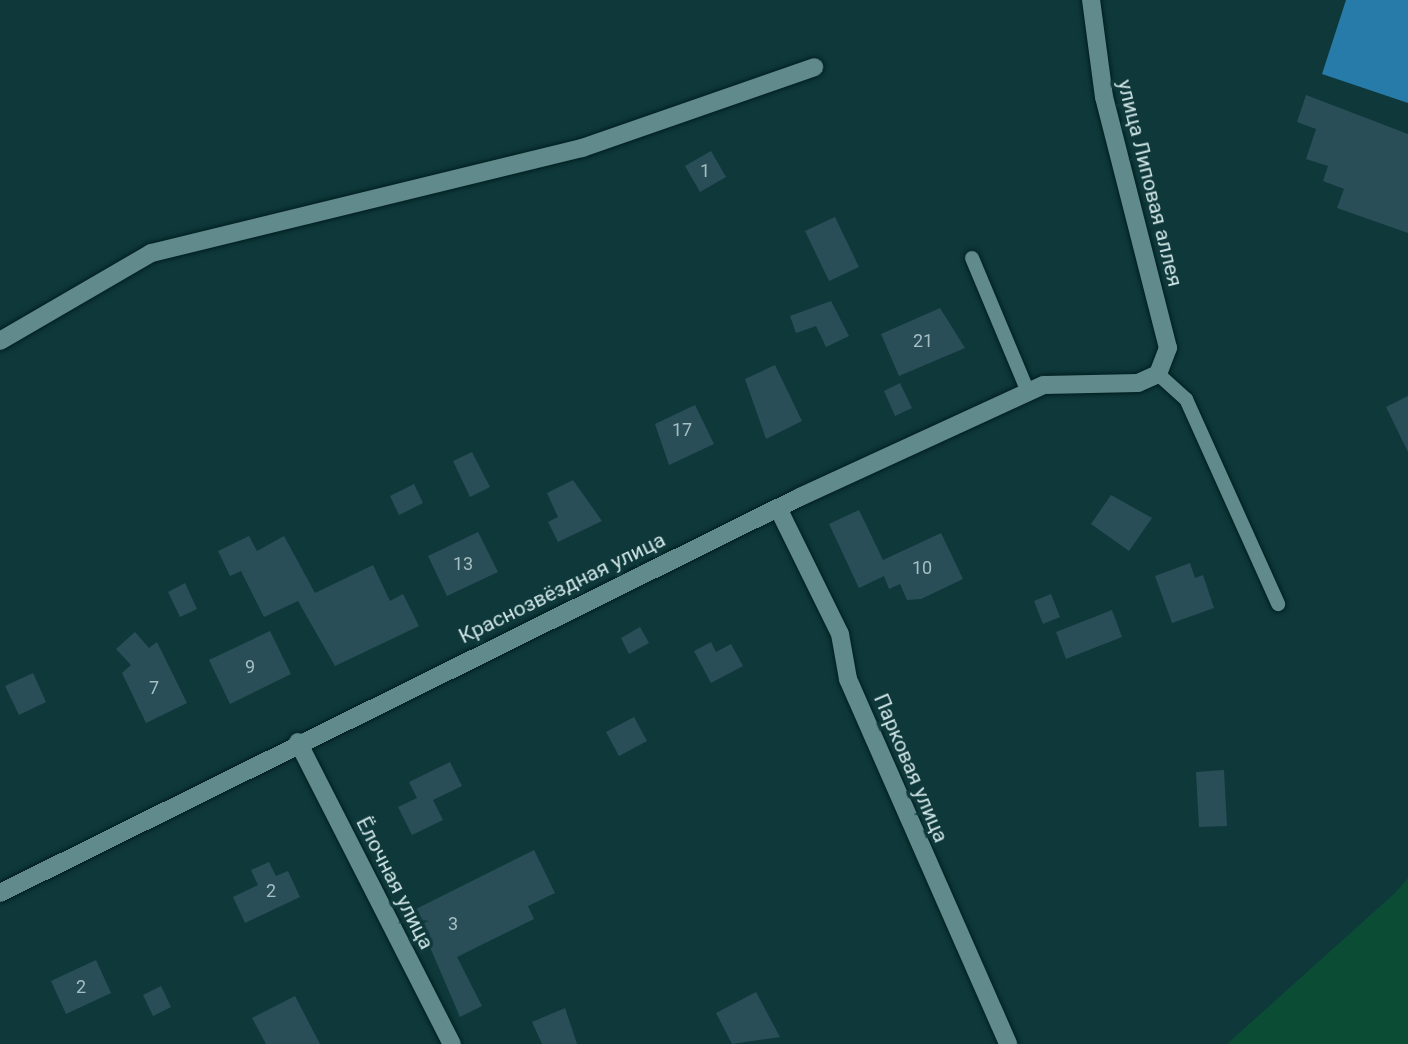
<!DOCTYPE html>
<html>
<head>
<meta charset="utf-8">
<style>
	body { margin:0 }
	#map { position:relative; width:1408px; height:1044px; overflow:hidden; background:#0e383a; font-family:Roboto,sans-serif }
	div>[style] { position:absolute }
	[style*='--x'] { left:calc(var(--x)*1px); top:calc(var(--y)*1px); width:calc(var(--w)*1px); rotate:calc(var(--a)*1deg) }
	.green>* { inset:0; background:#0b4c35 }
	.water>* { inset:0; background:#277ba8 }
	.building>* { inset:0; background:#2a4e58 }
	.roads { filter:drop-shadow(0 0 2px #001e1f) drop-shadow(0 0 2px #001e1f) }
	.lane>* { height:14px; margin:-7px; padding:0 7px; transform-origin:7px; border-radius:7px; background:#618a8c }
	.street>* { height:18px; margin:-9px; padding:0 9px; transform-origin:9px; border-radius:9px; background:#618a8c }
	span { translate:-50% -50%; white-space:nowrap; text-align:center; line-height:1.15; -webkit-text-stroke:7px #0e383a; paint-order:stroke }
	.number-label { font-size:18px; color:#a6bfc2 }
	.number-label span { -webkit-text-stroke-width:0 }
	.street-label { font-size:21px; color:#d0e5e6 }
</style>
</head>
<body>
<div id="map">
	<div class="green">
		<div style="clip-path:polygon(1408px 878px,1408px 1044px,1227px 1044px,1395px 893px)"></div>
	</div>
	<div class="water">
		<div style="clip-path:polygon(1346px 0,1408px 0,1408px 103px,1322px 74px)"></div>
	</div>
	<div class="building">
		<div style="clip-path:polygon(1306px 95px,1408px 134px,1408px 233px,1337px 208px,1344px 189px,1323px 181px,1328px 166px,1306px 159px,1316px 129px,1297px 122px)"></div>
		<div style="clip-path:polygon(711px 151px,726px 177px,700px 192px,685px 166px)"></div>
		<div style="clip-path:polygon(835px 217px,859px 267px,829px 281px,805px 231px)"></div>
		<div style="clip-path:polygon(831px 301px,849px 336px,826px 347px,816px 326px,796px 333px,790px 316px)"></div>
		<div style="clip-path:polygon(940px 308px,965px 348px,899px 376px,881px 334px)"></div>
		<div style="clip-path:polygon(775px 365px,802px 421px,766px 439px,745px 379px)"></div>
		<div style="clip-path:polygon(900px 383px,912px 408px,895px 416px,884px 391px)"></div>
		<div style="clip-path:polygon(1408px 396px,1408px 452px,1386px 407px)"></div>
		<div style="clip-path:polygon(695px 405px,714px 444px,669px 465px,655px 424px)"></div>
		<div style="clip-path:polygon(472px 452px,490px 487px,470px 497px,453px 461px)"></div>
		<div style="clip-path:polygon(573px 480px,602px 521px,558px 542px,548px 522px,558px 517px,547px 493px)"></div>
		<div style="clip-path:polygon(414px 484px,423px 503px,399px 515px,390px 496px)"></div>
		<div style="clip-path:polygon(1111px 495px,1152px 518px,1129px 551px,1091px 524px)"></div>
		<div style="clip-path:polygon(859px 510px,883px 560px,941px 533px,963px 579px,921px 599px,907px 600px,900px 584px,889px 589px,884px 576px,859px 588px,829px 524px)"></div>
		<div style="clip-path:polygon(478px 532px,498px 572px,447px 596px,428px 556px)"></div>
		<div style="clip-path:polygon(249px 536px,257px 551px,284px 536px,315px 593px,373px 565px,390px 601px,403px 594px,419px 626px,335px 666px,298px 601px,264px 617px,241px 571px,230px 576px,218px 551px)"></div>
		<div style="clip-path:polygon(1190px 563px,1195px 578px,1203px 575px,1214px 608px,1172px 623px,1155px 576px)"></div>
		<div style="clip-path:polygon(185px 583px,197px 609px,180px 617px,168px 592px)"></div>
		<div style="clip-path:polygon(1051px 594px,1060px 617px,1043px 624px,1034px 601px)"></div>
		<div style="clip-path:polygon(1112px 610px,1122px 637px,1066px 659px,1056px 632px)"></div>
		<div style="clip-path:polygon(640px 627px,649px 643px,629px 654px,621px 638px)"></div>
		<div style="clip-path:polygon(270px 631px,291px 674px,230px 704px,209px 660px)"></div>
		<div style="clip-path:polygon(135px 632px,149px 648px,157px 642px,187px 703px,146px 723px,122px 673px,131px 665px,116px 649px)"></div>
		<div style="clip-path:polygon(711px 642px,716px 652px,731px 644px,743px 666px,711px 683px,694px 651px)"></div>
		<div style="clip-path:polygon(33px 673px,46px 702px,19px 715px,5px 686px)"></div>
		<div style="clip-path:polygon(634px 717px,647px 741px,619px 756px,606px 732px)"></div>
		<div style="clip-path:polygon(450px 762px,462px 786px,433px 800px,443px 820px,412px 835px,398px 807px,417px 798px,409px 782px)"></div>
		<div style="clip-path:polygon(1224px 770px,1227px 826px,1199px 827px,1196px 772px)"></div>
		<div style="clip-path:polygon(534px 850px,555px 893px,528px 906px,534px 919px,457px 957px,482px 1006px,460px 1017px,414px 910px)"></div>
		<div style="clip-path:polygon(269px 862px,276px 876px,288px 871px,300px 897px,245px 923px,233px 897px,258px 885px,251px 870px)"></div>
		<div style="clip-path:polygon(96px 960px,111px 993px,66px 1014px,51px 981px)"></div>
		<div style="clip-path:polygon(161px 986px,171px 1007px,153px 1016px,143px 995px)"></div>
		<div style="clip-path:polygon(756px 992px,780px 1037px,732px 1044px,716px 1013px)"></div>
		<div style="clip-path:polygon(295px 996px,320px 1044px,266px 1044px,252px 1018px)"></div>
		<div style="clip-path:polygon(565px 1008px,577px 1044px,542px 1044px,532px 1022px)"></div>
	</div>
	<div class="roads">
		<div class="lane">
			<div style="--x:972;--y:258;--w:145;--a:67.3"></div>
			<div style="--x:1158;--y:374;--w:38;--a:42"></div>
			<div style="--x:1186;--y:399;--w:225;--a:65.8"></div>
		</div>
		<div class="street">
			<div style="--x:0;--y:341;--w:175;--a:-30.2"></div>
			<div style="--x:151;--y:253;--w:444;--a:-13.7"></div>
			<div style="--x:582;--y:148;--w:246;--a:-19.2"></div>
			<div style="--x:778;--y:508;--w:140;--a:63.8"></div>
			<div style="--x:840;--y:634;--w:46;--a:79.9"></div>
			<div style="--x:848;--y:679;--w:399;--a:66.3"></div>
			<div style="--x:298;--y:742;--w:339;--a:63"></div>
			<div style="--x:0;--y:893;--w:893;--a:-26.34"></div>
			<div style="--x:800;--y:497;--w:268;--a:-24.7"></div>
			<div style="--x:1044;--y:385;--w:94;--a:-1.2"></div>
			<div style="--x:1138;--y:383;--w:22;--a:-24"></div>
			<div style="--x:1158;--y:374;--w:28;--a:-69"></div>
			<div style="--x:1168;--y:348;--w:259;--a:-104.3"></div>
			<div style="--x:1104;--y:97;--w:98;--a:-97.6"></div>
		</div>
	</div>
	<div class="number-label">
		<span style="left:705px;top:171px">1</span>
		<span style="left:923px;top:341px">21</span>
		<span style="left:682px;top:430px">17</span>
		<span style="left:463px;top:564px">13</span>
		<span style="left:922px;top:568px">10</span>
		<span style="left:250px;top:667px">9</span>
		<span style="left:154px;top:688px">7</span>
		<span style="left:271px;top:891px">2</span>
		<span style="left:453px;top:924px">3</span>
		<span style="left:81px;top:987px">2</span>
	</div>
	<div class="street-label">
		<span style="left:1150px;top:183px;rotate:76deg">улица Липовая аллея</span>
		<span style="left:562px;top:588px;rotate:-26deg">Краснозвёздная улица</span>
		<span style="left:911px;top:768px;rotate:67deg">Парковая улица</span>
		<span style="left:395px;top:883px;rotate:63deg">Ёлочная улица</span>
	</div>
</div>
</body>
</html>
